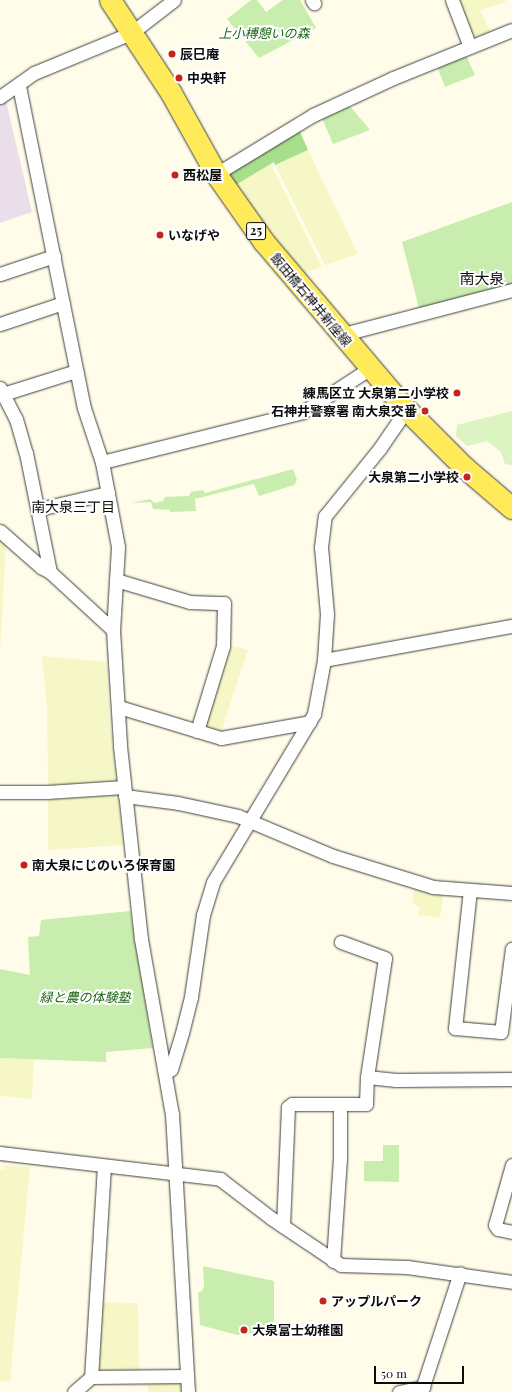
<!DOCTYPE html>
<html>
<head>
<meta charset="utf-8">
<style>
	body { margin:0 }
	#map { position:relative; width:512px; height:1392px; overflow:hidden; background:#fffde9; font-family:"Playfair Display","Noto Sans JP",serif }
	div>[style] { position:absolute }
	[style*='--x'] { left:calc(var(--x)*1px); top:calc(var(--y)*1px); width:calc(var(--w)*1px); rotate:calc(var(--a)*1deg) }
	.industrial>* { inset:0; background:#ebdeeb }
	.farmland>* { inset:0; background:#f6f7c6 }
	.green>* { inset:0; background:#c8edaf }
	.forest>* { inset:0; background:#a8df8d }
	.pitch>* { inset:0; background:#dcf3c2 }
	.roads { filter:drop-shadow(0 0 1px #3e3e3e) drop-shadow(0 0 1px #3e3e3e) }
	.street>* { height:13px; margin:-6.5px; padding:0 6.5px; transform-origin:6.5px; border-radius:6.5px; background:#fff }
	.primary>* { height:21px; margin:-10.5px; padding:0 10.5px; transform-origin:10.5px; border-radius:10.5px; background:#ffea59 }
	.dots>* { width:11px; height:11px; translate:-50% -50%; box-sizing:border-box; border:2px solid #fff; border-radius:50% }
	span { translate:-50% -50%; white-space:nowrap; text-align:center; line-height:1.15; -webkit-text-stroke:4px #fff; paint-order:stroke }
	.shield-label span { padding:1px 3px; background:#fff; border:1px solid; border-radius:3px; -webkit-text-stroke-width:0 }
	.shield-label { font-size:12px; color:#0b0b0b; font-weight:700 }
	.park-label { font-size:13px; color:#1e6716; font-style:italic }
	.poi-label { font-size:13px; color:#0b0b0b; font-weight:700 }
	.left { translate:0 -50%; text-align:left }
	.right { translate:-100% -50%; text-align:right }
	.street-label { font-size:13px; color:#0b0b0b }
	.neighbourhood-label { font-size:14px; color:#0b0b0b }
	.quarter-label { font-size:15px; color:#0b0b0b }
	.scale { position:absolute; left:374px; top:1366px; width:90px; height:18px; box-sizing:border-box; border:2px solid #0b0b0b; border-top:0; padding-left:5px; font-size:12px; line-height:14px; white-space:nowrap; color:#0b0b0b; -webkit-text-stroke:3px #fff; paint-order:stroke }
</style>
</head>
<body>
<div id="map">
	<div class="industrial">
		<div style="clip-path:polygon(6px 101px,32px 212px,0 223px,0 104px)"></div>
	</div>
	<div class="farmland">
		<div style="clip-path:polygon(458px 0,505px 0,506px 2px,480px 10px,491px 33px,479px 38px,472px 34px)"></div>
		<div style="clip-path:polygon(308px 150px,358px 254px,325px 265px,275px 165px)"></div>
		<div style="clip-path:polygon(271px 164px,322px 267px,300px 274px,234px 186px)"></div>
		<div style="clip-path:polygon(0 538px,6px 544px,0 654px)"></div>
		<div style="clip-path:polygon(230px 645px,248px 650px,221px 732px,207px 729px,203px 724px)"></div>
		<div style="clip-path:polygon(42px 656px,107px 662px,109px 715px,116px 779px,114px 782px,48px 785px,47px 707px)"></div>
		<div style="clip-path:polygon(115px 793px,118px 796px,123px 845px,48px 850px,48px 797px)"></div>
		<div style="clip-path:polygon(415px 887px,444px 891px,440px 918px,418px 915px,419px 907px,412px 902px)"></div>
		<div style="clip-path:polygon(0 1058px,34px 1059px,32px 1099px,0 1096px)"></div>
		<div style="clip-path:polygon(4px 1165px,30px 1167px,10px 1382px,0 1380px,0 1169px,4px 1169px)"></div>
		<div style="clip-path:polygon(99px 1302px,138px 1303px,139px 1372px,100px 1372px,97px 1368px)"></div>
		<div style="clip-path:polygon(148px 1381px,177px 1382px,182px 1386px,182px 1392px,148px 1392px)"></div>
	</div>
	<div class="green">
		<div style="clip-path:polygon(251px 0,257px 0,266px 12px,283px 0,300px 0,316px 28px,259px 58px,227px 19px)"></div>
		<div style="clip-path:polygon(466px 55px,475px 75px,445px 87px,437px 66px)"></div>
		<div style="clip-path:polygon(349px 105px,370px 130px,333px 144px,322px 118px)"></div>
		<div style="clip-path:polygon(512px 202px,512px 284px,419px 308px,402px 242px)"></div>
		<div style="clip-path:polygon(293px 469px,297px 480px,294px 485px,259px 496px,254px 484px,195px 499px,196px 511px,170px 512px,170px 510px,153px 509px,151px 502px,131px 503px,150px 499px,155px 503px,163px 501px,165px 497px,189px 496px,191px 492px,203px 490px,205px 493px)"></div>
		<div style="clip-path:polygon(130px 911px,153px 1048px,106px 1052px,106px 1062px,0 1058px,0 969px,30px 975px,28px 937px,39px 936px,41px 920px)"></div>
		<div style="clip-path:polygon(383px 1145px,399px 1145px,399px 1182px,364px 1181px,364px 1161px,383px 1161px)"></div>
		<div style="clip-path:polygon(203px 1266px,274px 1281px,274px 1330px,237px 1335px,200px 1325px,198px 1293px,202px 1291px,204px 1286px)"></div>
	</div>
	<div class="forest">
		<div style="clip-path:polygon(298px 127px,308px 150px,275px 165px,274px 162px,234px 186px,225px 174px)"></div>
	</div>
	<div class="pitch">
		<div style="clip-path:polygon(512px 411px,512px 465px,505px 464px,501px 452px,487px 441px,467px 446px,456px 436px,457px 425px)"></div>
	</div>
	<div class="roads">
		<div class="street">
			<div style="--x:312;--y:0;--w:4;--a:56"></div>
			<div style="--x:452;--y:0;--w:50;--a:69"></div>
			<div style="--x:19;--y:86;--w:328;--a:78.6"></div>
			<div style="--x:84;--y:408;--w:57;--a:71.6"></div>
			<div style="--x:102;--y:462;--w:86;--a:79.3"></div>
			<div style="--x:118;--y:547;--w:83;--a:93.4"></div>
			<div style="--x:113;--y:630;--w:116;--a:86.5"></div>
			<div style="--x:120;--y:746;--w:194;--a:83.8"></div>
			<div style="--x:141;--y:939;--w:178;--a:80"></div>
			<div style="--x:172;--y:1114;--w:278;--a:86.7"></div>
			<div style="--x:0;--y:97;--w:42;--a:-35.2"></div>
			<div style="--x:34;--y:73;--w:105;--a:-22.4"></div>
			<div style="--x:131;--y:33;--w:54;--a:-37.5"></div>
			<div style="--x:216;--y:174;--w:114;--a:-31.3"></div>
			<div style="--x:313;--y:115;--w:88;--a:-24.8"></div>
			<div style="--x:393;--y:78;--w:128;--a:-22"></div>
			<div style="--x:0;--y:274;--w:57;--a:-18.4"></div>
			<div style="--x:0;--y:324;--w:66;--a:-18.4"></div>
			<div style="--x:340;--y:335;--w:178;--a:-14.7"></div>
			<div style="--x:0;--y:388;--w:35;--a:63"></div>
			<div style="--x:16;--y:419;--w:35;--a:74"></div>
			<div style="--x:26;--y:453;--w:121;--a:78.6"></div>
			<div style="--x:3;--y:394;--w:77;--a:-17.5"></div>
			<div style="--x:102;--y:462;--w:207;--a:-14"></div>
			<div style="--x:303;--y:412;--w:79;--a:-33.1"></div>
			<div style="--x:39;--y:509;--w:71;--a:-13.1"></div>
			<div style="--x:0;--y:531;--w:55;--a:41.3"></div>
			<div style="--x:41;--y:567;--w:10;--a:29"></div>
			<div style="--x:50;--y:572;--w:86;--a:42.6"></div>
			<div style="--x:116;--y:580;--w:77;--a:16.6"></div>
			<div style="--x:190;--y:602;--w:34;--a:2"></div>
			<div style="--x:224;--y:603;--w:43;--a:91.3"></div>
			<div style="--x:223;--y:646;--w:89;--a:107"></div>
			<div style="--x:324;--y:660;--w:191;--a:-10.3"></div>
			<div style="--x:119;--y:707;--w:107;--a:16.9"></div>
			<div style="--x:221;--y:738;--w:90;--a:-10.2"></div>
			<div style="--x:0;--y:792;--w:47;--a:0"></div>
			<div style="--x:47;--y:792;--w:77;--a:-3.7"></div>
			<div style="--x:125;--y:796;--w:53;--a:7.5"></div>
			<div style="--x:178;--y:803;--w:61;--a:12.2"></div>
			<div style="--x:238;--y:816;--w:103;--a:22.8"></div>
			<div style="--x:333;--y:856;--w:105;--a:17.2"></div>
			<div style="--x:433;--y:887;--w:79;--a:4.3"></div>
			<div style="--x:470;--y:890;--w:139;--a:96.2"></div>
			<div style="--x:455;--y:1028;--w:46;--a:5"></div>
			<div style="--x:501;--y:1032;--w:84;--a:-82.5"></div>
			<div style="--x:165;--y:1073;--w:7;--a:-34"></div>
			<div style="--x:171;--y:1069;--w:38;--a:-73"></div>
			<div style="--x:182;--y:1033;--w:37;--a:-76"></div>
			<div style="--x:191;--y:997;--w:83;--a:-81.7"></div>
			<div style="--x:203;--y:915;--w:34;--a:-73"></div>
			<div style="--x:213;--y:882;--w:196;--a:-59"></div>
			<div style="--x:314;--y:714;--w:55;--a:-79.5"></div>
			<div style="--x:324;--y:660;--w:46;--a:-86.3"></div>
			<div style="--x:327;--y:614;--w:67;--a:-95.1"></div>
			<div style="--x:321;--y:547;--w:31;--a:-83"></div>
			<div style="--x:325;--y:516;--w:87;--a:-51"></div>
			<div style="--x:380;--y:448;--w:46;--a:-55.6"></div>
			<div style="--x:367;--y:1077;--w:29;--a:6"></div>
			<div style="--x:396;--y:1080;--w:116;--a:-0.5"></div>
			<div style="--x:0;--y:1153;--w:222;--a:6.7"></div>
			<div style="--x:220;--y:1179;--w:64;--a:37.4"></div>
			<div style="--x:271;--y:1218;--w:84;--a:33.9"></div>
			<div style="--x:341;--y:1265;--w:66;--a:1.7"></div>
			<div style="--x:407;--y:1267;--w:106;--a:8.1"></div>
			<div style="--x:512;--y:1165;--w:62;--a:105.8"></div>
			<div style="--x:495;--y:1225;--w:5;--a:53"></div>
			<div style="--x:498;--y:1229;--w:14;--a:12"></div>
			<div style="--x:104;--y:1166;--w:211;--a:93.5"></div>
			<div style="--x:91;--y:1377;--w:96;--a:-0.6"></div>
			<div style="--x:283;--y:1226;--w:119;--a:-87.6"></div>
			<div style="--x:288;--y:1107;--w:5;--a:-37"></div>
			<div style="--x:292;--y:1104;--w:74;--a:0"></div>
			<div style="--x:366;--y:1104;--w:27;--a:-88"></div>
			<div style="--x:367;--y:1077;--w:120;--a:-81.4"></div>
			<div style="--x:385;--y:958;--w:47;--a:-160"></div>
			<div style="--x:333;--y:1261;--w:103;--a:-86.1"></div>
			<div style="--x:340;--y:1158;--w:54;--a:-90"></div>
			<div style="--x:74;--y:1392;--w:23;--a:-41"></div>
			<div style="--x:399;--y:1392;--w:25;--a:-12"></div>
			<div style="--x:421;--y:1392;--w:125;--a:-71.9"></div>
		</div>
		<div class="primary">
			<div style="--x:110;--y:0;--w:111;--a:56.7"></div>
			<div style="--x:171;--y:93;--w:93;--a:60.9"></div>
			<div style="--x:216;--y:174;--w:83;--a:54.8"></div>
			<div style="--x:264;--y:242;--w:216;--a:49.7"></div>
			<div style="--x:404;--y:407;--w:85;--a:45"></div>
			<div style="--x:464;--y:467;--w:63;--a:40.5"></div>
		</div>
	</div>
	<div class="dots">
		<div style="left:172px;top:54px;background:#c62417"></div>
		<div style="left:179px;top:78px;background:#c62417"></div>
		<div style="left:175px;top:175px;background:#c62417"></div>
		<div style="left:160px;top:235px;background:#c62417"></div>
		<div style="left:457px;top:393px;background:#c62417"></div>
		<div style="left:425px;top:411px;background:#c62417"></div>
		<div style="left:467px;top:477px;background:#c62417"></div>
		<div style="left:24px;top:865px;background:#c62417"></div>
		<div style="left:323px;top:1301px;background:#c62417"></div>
		<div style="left:244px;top:1330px;background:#c62417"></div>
	</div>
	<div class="shield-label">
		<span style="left:256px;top:231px">25</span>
	</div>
	<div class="park-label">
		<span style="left:264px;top:33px">上小榑憩いの森</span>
		<span style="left:85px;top:997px">緑と農の体験塾</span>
	</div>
	<div class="poi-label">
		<span class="left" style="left:180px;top:54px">辰巳庵</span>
		<span class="left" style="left:187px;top:78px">中央軒</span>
		<span class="left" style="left:183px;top:175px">西松屋</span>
		<span class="left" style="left:168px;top:235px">いなげや</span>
		<span class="right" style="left:449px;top:393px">練馬区立 大泉第二小学校</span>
		<span class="right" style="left:417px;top:411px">石神井警察署 南大泉交番</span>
		<span class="right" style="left:459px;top:477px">大泉第二小学校</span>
		<span class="left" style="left:32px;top:865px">南大泉にじのいろ保育園</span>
		<span class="left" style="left:331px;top:1301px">アップルパーク</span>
		<span class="left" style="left:252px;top:1330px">大泉富士幼稚園</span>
	</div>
	<div class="street-label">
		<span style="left:311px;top:300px;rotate:50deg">飯田橋石神井新座線</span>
	</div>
	<div class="neighbourhood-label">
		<span style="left:73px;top:507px">南大泉三丁目</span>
	</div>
	<div class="quarter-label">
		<span style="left:482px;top:279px">南大泉</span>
	</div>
	<div class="scale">50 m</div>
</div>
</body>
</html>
